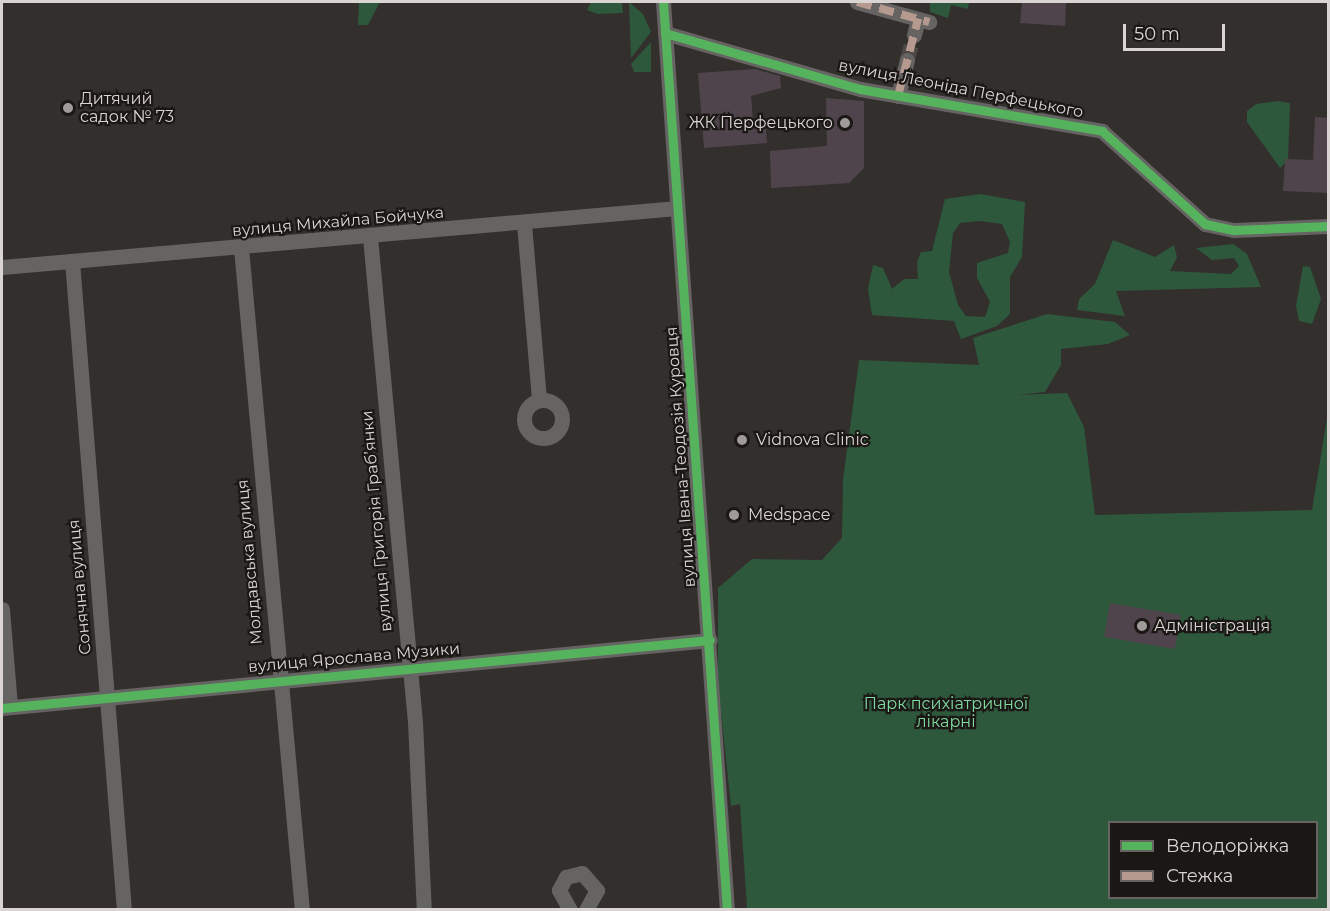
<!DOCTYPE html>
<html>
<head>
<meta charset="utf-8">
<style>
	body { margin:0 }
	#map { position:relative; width:1330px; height:911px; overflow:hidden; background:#332f2d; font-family:Montserrat,sans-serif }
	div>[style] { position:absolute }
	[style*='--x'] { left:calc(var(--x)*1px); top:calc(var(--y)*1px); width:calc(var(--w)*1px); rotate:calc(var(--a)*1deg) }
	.green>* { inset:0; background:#2d583c }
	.building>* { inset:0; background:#50444c }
	.minor-tunnel>* { height:15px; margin-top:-7.5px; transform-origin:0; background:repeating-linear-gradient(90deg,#4c4846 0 15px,transparent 0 23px) }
	.minor>* { height:15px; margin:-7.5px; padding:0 7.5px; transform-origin:7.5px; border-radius:7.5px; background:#656463 }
	.minor>.ring { margin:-7.5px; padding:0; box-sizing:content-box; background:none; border:15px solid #656463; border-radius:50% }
	.quiet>* { height:8px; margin-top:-4px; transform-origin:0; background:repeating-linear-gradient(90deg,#b69a8f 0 15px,transparent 0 23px) }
	.cycleway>* { height:9px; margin:-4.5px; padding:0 4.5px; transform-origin:4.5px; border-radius:4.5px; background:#56b35d }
	.dots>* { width:16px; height:16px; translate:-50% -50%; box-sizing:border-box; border:3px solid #1a1715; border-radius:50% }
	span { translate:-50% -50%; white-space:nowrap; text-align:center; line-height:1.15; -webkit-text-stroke:4.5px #1a1715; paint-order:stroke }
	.street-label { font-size:16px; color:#dad5d3 }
	.poi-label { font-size:16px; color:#dad5d3 }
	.left { translate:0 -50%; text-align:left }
	.right { translate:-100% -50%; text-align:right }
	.park-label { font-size:16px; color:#80daa0 }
	.frame { position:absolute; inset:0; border:3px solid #dad5d3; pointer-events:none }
	.legend { position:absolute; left:1108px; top:821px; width:210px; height:78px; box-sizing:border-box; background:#1a1715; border:2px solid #676361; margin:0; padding:8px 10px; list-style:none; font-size:18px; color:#dad5d3 }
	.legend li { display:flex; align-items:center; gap:12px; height:30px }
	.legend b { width:30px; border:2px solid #676361 }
	.scale { position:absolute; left:1123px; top:24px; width:102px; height:27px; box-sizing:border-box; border:3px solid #dad5d3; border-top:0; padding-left:8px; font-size:18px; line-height:21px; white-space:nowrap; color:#dad5d3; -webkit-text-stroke:4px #1a1715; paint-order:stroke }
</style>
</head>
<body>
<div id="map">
	<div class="green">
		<div style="clip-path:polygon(359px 2px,380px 2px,368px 25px,358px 25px)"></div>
		<div style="clip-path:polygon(591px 2px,622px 2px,623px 13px,598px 14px,587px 10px)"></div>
		<div style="clip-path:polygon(629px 2px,643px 14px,651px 32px,631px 58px)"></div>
		<div style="clip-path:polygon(930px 2px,969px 2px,968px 9px,951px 5px,948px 18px,930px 12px)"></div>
		<div style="clip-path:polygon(651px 42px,651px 72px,634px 72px,631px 64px)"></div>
		<div style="clip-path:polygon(1278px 101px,1290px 103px,1288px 160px,1280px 168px,1247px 122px,1247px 111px,1256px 104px)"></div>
		<div style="clip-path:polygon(evenodd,980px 194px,1025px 202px,1022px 257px,1010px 277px,1010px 314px,997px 326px,961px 339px,954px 321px,872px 315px,868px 289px,873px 265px,883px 268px,892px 289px,904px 279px,918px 279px,917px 262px,921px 252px,932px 251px,945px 199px,980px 194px,980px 221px,1002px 224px,1010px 242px,1008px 253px,977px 263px,977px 278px,990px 302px,985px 317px,966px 316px,958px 305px,949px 272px,953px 233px,960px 223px,980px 221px)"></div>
		<div style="clip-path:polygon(1113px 240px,1155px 257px,1174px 245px,1177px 257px,1170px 271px,1231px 274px,1239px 266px,1234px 258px,1212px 260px,1196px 248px,1233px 244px,1247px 254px,1261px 287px,1116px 291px,1125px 316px,1077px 310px,1079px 299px,1095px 284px)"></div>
		<div style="clip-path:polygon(1303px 266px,1310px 267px,1321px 299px,1312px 324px,1299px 321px,1296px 306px)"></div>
		<div style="clip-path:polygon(evenodd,1047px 314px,1115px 322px,1130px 335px,1108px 344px,1061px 349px,1061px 365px,1045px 392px,1018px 395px,1067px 393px,1084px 427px,1095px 515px,1312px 510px,1328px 412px,1328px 909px,739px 909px,747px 908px,740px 804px,731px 806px,718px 683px,718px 588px,752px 559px,822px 560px,842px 538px,843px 480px,859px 360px,979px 365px,973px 338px,1047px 314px,1110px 822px,1316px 822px,1316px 898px,1110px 898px,1110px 822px)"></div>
	</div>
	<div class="building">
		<div style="clip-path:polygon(1022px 2px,1066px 2px,1065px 26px,1020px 23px)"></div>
		<div style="clip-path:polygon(755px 69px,780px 76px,781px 88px,751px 96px,753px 120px,765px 119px,767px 143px,704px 148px,698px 73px)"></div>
		<div style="clip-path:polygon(826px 98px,864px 101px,864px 168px,849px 183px,771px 188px,770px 151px,827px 146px)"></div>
		<div style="clip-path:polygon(1315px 117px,1329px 118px,1329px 193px,1283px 191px,1285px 159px,1313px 160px)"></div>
		<div style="clip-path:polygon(1110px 603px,1181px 615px,1175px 649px,1104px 637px)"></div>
	</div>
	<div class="minor-tunnel">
		<div style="--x:907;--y:60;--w:26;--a:-74"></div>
	</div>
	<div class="minor">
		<div style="--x:663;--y:2;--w:910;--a:85.97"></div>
		<div style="--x:857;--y:2;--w:75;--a:15.5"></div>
		<div style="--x:665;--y:33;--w:203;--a:16"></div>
		<div style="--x:860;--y:89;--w:246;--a:9.8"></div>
		<div style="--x:1102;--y:131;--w:139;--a:42.1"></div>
		<div style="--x:1205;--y:224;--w:30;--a:12"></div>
		<div style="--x:1234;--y:230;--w:94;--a:-2.4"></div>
		<div style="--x:914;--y:35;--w:16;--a:-76"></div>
		<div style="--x:898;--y:96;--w:37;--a:-76"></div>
		<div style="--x:524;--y:224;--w:177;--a:85.1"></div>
		<div style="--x:370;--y:237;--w:487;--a:84.7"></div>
		<div style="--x:415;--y:722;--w:188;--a:87.3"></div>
		<div style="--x:241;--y:248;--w:665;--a:84.74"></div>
		<div style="--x:72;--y:261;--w:651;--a:85.42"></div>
		<div style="--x:2;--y:267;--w:678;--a:-5"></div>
		<div class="ring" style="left:524px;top:400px;width:23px;height:23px"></div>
		<div style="--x:2;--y:609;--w:98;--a:85.3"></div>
		<div style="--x:2;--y:708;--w:711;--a:-5.49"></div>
		<div style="--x:570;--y:910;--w:23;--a:-119"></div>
		<div style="--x:559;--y:890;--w:15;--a:-62"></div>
		<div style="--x:566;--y:877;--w:16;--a:-14"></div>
		<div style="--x:582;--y:873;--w:23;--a:49"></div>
		<div style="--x:597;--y:890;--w:23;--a:119"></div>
	</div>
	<div class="quiet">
		<div style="--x:857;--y:2;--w:75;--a:15.5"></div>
		<div style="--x:898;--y:96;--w:80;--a:-75.4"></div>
	</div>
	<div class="cycleway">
		<div style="--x:663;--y:2;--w:910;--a:85.97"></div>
		<div style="--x:665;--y:33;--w:203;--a:16"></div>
		<div style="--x:860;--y:89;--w:246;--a:9.8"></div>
		<div style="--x:1102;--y:131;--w:139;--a:42.1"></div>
		<div style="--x:1205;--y:224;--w:30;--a:12"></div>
		<div style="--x:1234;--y:230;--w:94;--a:-2.4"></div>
		<div style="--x:2;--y:708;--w:711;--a:-5.49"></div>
	</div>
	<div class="dots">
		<div style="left:68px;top:108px;background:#a09b99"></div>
		<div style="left:845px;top:123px;background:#a09b99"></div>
		<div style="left:742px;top:440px;background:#a09b99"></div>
		<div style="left:734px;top:515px;background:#a09b99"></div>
		<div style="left:1142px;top:626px;background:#a09b99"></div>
	</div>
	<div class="street-label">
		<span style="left:961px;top:89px;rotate:11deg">вулиця Леоніда Перфецького</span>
		<span style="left:338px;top:222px;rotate:-5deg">вулиця Михайла Бойчука</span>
		<span style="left:681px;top:457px;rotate:-94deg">вулиця Івана-Теодозія Куровця</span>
		<span style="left:377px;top:521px;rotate:-95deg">вулиця Григорія Грабʼянки</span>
		<span style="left:250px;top:562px;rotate:-95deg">Молдавська вулиця</span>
		<span style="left:80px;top:587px;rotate:-95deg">Сонячна вулиця</span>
		<span style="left:354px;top:658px;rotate:-5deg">вулиця Ярослава Музики</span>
	</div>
	<div class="poi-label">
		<span class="left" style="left:80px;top:108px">Дитячий<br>садок № 73</span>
		<span class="right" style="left:833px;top:123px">ЖК Перфецького</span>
		<span class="left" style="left:756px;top:440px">Vidnova Clinic</span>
		<span class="left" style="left:748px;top:515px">Medspace</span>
		<span class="left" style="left:1154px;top:626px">Адміністрація</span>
	</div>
	<div class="park-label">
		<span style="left:946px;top:713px">Парк психіатричної<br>лікарні</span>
	</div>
	<div class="frame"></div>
	<ul class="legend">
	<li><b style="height:8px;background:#56b35d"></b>Велодоріжка</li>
	<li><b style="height:8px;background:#b69a8f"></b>Стежка</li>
	</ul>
	<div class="scale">50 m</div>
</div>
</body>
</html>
